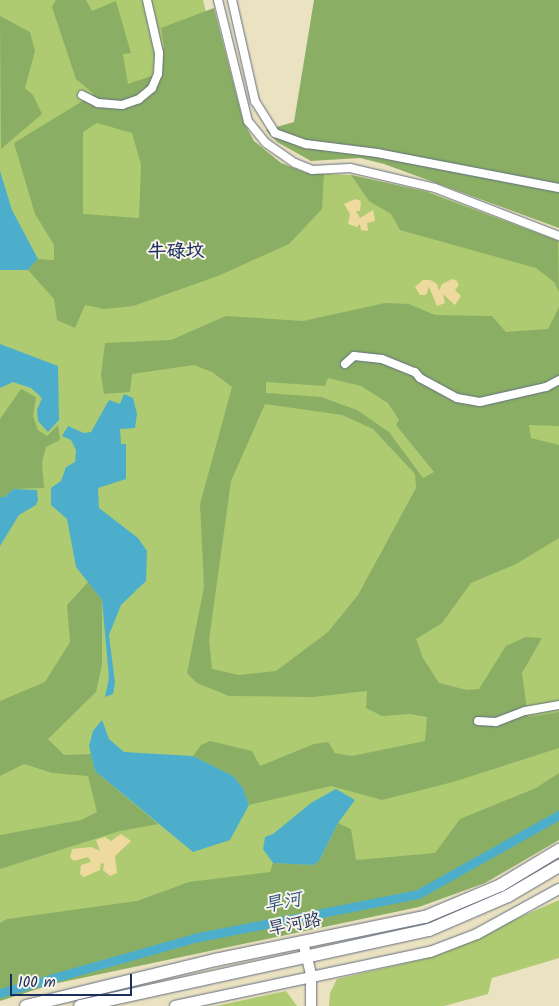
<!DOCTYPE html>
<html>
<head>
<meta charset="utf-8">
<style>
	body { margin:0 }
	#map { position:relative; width:559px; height:1006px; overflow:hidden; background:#ebe2c1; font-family:Kalam,"LXGW WenKai TC",sans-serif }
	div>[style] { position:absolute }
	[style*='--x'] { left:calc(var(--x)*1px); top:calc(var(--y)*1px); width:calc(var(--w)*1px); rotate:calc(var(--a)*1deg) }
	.green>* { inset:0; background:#aecb72 }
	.forest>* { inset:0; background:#8aaf64 }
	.sand>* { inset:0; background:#eeda9e }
	.water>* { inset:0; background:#4daecc }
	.canal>* { height:9px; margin:-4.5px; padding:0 4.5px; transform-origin:4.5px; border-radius:4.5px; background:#4daecc }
	.roads { filter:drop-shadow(0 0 1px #646e81) drop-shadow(0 0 1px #646e81) }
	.minor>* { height:8px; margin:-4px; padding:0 4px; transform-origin:4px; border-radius:4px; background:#fff }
	.tertiary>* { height:10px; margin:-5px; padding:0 5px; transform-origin:5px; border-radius:5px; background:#fff }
	.primary>* { height:12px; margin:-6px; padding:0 6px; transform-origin:6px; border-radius:6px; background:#fff }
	span { translate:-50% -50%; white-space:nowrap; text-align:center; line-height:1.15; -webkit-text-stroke:4px #f7f3e8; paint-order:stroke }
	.street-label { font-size:18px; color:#1b2f5e }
	.neighbourhood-label { font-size:19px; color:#1b2f5e; font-weight:700 }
	.water-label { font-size:19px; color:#2a557f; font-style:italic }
	.scale { position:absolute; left:10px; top:974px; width:122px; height:22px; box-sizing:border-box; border:2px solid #1b2f5e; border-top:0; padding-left:6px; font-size:15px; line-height:18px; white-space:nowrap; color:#1b2f5e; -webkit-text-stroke:4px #f7f3e8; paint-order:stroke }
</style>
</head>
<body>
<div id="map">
	<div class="green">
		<div style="clip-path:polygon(0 0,203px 0,227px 95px,244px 139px,281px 163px,306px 173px,351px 175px,426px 191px,559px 241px,559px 811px,523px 839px,0 977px)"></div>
		<div style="clip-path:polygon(559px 900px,559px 958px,492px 978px,488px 994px,444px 1006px,329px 1006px,330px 993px,337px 979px,428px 958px)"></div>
		<div style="clip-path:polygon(286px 991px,297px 1006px,216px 1006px)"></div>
	</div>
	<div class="forest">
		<div style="clip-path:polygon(evenodd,56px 0,86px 0,92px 11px,116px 1px,131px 53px,123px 54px,128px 84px,160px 73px,164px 46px,161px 28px,214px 8px,243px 121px,254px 141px,281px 163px,306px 173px,324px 174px,322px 209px,289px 244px,218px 276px,133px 306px,104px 309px,85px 305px,75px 328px,57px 320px,54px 299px,28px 270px,38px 259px,54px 260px,54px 245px,35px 214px,14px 143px,94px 94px,76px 79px,52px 7px,56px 0,97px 123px,132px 133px,141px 165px,139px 218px,83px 214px,83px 132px,97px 123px)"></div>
		<div style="clip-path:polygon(314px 0,559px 0,559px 228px,384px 164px,360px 158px,311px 161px,277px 142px,266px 130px,294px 122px)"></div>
		<div style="clip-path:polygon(0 16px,30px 32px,35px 51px,25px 88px,33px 95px,42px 114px,1px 149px)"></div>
		<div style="clip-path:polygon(351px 175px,426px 192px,558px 241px,559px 292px,554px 282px,536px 268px,400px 230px,391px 214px,369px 201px)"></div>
		<div style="clip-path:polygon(evenodd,385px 303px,409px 304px,435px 315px,492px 316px,506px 332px,548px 329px,559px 307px,559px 426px,529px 425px,531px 438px,559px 445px,559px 538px,516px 564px,471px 583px,442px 623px,416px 639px,423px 658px,439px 683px,467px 690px,479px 689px,506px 646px,526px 637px,542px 638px,522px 673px,528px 717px,559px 712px,559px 748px,453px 782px,382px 800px,331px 786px,249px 805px,243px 788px,233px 776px,193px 756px,201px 745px,210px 741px,252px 751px,260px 766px,314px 744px,328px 742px,335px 753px,352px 756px,425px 741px,427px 717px,410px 714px,382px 716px,366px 708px,367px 691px,313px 697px,229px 696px,197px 683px,187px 673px,204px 587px,200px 504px,232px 387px,212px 372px,194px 365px,132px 374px,130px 392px,104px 394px,101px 375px,105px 343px,171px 340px,226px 316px,303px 321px,385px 303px,328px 378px,361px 386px,388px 403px,399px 420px,396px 425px,434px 472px,423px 478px,389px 432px,357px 410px,321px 397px,266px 393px,266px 382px,325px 386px,328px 378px,385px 303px,265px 404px,342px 415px,373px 429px,415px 474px,416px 488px,358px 595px,328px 632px,276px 671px,239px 675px,212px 669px,209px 640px,231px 481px,265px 404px)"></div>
		<div style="clip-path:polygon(21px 389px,36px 397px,33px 416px,38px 430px,47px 436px,58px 425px,60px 440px,46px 447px,42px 462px,44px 488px,13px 489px,5px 497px,0 497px,0 419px)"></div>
		<div style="clip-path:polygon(88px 582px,102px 600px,102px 665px,96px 692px,48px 739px,64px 755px,91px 754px,95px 771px,158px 824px,120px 831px,0 869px,0 835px,81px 820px,97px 812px,88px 776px,52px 773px,24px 764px,0 776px,0 701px,45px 682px,70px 642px,67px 605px)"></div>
		<div style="clip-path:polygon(559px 773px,559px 840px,485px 883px,419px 907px,53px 984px,0 1001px,0 923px,7px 919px,137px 901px,189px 882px,270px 872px,273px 863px,313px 865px,319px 861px,338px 823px,351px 829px,356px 860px,435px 853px,460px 819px,536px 788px)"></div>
	</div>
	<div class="sand">
		<div style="clip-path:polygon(355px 199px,361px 201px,360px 211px,356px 211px,360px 218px,373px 210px,375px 221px,367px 223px,368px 231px,361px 230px,360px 224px,357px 227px,348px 224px,350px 214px,344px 204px)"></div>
		<div style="clip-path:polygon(452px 279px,456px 280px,459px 285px,455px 290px,461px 296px,455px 305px,443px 294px,445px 303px,437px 306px,429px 287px,426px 295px,420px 295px,415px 287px,423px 280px,430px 280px,437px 284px,439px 291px,442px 284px)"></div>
		<div style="clip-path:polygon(121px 834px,131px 841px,115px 856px,117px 873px,110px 876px,103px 870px,104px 864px,101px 863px,100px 870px,84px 877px,80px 874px,81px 865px,91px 862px,88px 857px,74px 861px,70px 857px,72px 849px,91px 847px,100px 851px,96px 840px,105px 837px,111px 841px)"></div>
	</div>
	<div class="water">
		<div style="clip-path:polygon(0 171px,12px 210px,38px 259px,28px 270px,0 270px)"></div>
		<div style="clip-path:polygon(0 344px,58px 366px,59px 420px,48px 432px,38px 421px,37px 410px,42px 398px,31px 388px,13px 382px,0 388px)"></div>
		<div style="clip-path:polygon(124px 394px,133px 398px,137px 414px,135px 428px,120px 429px,121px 444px,126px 444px,126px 479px,98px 488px,99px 508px,138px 538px,147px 551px,146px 581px,121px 605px,109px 635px,115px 683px,113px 694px,105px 697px,109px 678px,102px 600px,76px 567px,67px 519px,51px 505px,51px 488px,61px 481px,66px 467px,75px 462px,76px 450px,71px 440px,62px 436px,68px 426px,84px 433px,91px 432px,109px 400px,120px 404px)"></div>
		<div style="clip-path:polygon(13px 489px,37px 490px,38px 500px,36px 505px,19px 515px,0 546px,0 497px,5px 497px)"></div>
		<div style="clip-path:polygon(102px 720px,109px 739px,124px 752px,193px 756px,233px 776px,243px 788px,249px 805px,230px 840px,193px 852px,95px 771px,89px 746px,93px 731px)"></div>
		<div style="clip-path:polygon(336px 789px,355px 800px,338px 823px,319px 861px,313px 865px,273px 863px,263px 849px,265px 837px,273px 834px,311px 803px)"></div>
	</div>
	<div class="canal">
		<div style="--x:0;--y:993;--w:202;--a:-15.8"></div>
		<div style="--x:194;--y:938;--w:228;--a:-11.1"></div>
		<div style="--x:418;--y:894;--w:162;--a:-29.3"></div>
	</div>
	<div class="roads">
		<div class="minor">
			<div style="--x:218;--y:0;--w:125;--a:76.1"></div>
			<div style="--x:248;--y:121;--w:28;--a:51"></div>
			<div style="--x:266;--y:143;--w:35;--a:35"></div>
			<div style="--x:295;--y:163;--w:18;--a:22"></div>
			<div style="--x:312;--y:170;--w:38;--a:-3"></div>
			<div style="--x:350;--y:168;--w:87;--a:13.2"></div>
			<div style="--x:435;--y:188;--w:133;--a:21.2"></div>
			<div style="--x:232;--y:0;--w:104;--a:77.2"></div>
			<div style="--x:255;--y:101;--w:38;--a:58"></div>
			<div style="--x:275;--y:133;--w:33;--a:20"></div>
			<div style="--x:306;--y:144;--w:72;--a:7.2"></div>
			<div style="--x:377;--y:153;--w:185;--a:10.9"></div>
			<div style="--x:82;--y:95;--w:18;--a:27"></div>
			<div style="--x:98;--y:103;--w:24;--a:5"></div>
			<div style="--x:122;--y:105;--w:18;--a:-19"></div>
			<div style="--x:139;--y:99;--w:17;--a:-40"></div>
			<div style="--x:152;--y:88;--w:15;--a:-67"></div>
			<div style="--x:158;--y:74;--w:21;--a:-87"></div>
			<div style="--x:159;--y:53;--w:54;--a:-102.8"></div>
			<div style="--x:345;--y:364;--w:12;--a:-42"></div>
			<div style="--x:354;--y:356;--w:28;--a:6"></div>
			<div style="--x:382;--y:359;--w:35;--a:22"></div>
			<div style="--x:415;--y:372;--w:8;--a:50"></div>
			<div style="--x:420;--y:378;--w:42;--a:28.4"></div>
			<div style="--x:457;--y:398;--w:23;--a:10"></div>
			<div style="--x:480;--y:402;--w:68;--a:-12.8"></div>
			<div style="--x:546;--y:387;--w:15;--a:-28"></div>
			<div style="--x:478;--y:721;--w:18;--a:3"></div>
			<div style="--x:496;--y:722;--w:31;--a:-21"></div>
			<div style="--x:525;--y:711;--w:35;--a:-10"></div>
		</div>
		<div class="tertiary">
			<div style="--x:303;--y:942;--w:34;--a:76"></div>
			<div style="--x:311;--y:975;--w:31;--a:90"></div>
			<div style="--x:175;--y:1006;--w:261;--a:-12"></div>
			<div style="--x:430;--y:952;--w:50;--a:-21"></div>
			<div style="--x:477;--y:934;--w:94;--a:-28.8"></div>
		</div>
		<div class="primary">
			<div style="--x:26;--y:1006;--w:195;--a:-13.7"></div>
			<div style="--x:215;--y:960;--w:214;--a:-11.6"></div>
			<div style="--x:425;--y:917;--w:82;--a:-22.8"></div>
			<div style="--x:501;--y:885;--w:68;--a:-31.1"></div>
			<div style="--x:80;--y:1006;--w:357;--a:-12.3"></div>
			<div style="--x:429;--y:930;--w:86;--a:-23.3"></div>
			<div style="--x:508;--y:896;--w:59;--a:-30.5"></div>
		</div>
	</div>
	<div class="street-label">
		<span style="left:295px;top:926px;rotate:-11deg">旱河路</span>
	</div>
	<div class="neighbourhood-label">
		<span style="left:176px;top:253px">牛碌坟</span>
	</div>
	<div class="water-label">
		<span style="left:283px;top:904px;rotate:-11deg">旱河</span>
	</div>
	<div class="scale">100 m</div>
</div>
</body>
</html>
